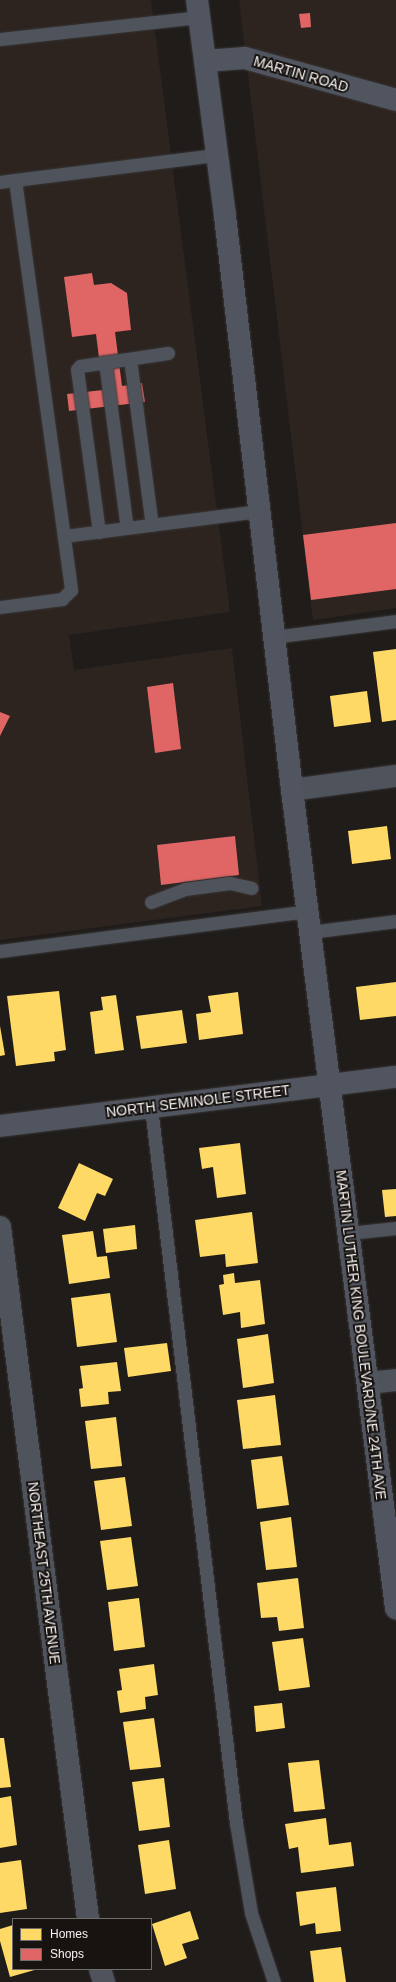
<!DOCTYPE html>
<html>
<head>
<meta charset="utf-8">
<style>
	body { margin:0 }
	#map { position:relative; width:396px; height:1982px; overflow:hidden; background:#1f1c1a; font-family:Helvetica,sans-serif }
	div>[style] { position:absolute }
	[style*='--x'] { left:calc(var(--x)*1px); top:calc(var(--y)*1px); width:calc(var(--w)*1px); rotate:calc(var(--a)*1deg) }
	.built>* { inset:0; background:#2d2420 }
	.homes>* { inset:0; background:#ffd966 }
	.shops>* { inset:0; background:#e06666 }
	.roads { filter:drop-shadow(0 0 1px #383635) drop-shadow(0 0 1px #383635) }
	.lane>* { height:13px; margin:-6.5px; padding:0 6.5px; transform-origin:6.5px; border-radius:6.5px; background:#4f535c }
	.street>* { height:22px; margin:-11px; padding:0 11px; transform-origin:11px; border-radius:11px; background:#4f535c }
	.secondary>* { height:22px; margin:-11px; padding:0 11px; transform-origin:11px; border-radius:11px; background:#515560 }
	span { translate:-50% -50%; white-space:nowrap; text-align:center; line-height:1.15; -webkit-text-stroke:4px #171310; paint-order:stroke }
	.street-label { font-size:14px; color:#f6f2f1 }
	.legend { position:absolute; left:12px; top:1918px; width:140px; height:52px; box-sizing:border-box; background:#171310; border:1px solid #706c6a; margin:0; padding:5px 7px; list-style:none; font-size:12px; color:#f6f2f1 }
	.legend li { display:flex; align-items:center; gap:8px; height:20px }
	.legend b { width:20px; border:1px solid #706c6a }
</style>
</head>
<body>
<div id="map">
	<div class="built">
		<div style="clip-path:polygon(0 0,151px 0,230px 612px,69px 635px,74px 670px,232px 648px,262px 906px,0 940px)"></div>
		<div style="clip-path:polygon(239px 0,396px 0,396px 608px,313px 620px)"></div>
	</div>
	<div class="homes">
		<div style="clip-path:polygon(396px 649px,396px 720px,382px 722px,373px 652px)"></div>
		<div style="clip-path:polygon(367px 691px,371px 722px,334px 727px,330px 696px)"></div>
		<div style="clip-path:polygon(387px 826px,391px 859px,352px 864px,348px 831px)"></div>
		<div style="clip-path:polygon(396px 982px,396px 1016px,360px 1020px,356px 987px)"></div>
		<div style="clip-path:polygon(59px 991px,66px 1050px,54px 1052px,55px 1061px,16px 1066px,7px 996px)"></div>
		<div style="clip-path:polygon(238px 992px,243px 1034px,199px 1040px,196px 1014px,211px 1012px,208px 996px)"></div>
		<div style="clip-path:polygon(116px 995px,124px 1050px,95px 1054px,90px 1012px,103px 1010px,101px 997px)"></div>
		<div style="clip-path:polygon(182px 1010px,187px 1043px,141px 1049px,136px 1016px)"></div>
		<div style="clip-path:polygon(0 1026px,5px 1055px,0 1056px)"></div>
		<div style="clip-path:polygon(240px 1143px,246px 1194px,217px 1198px,213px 1167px,202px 1169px,199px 1148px)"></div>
		<div style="clip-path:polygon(79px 1163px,113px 1179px,105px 1196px,97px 1193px,85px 1221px,58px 1208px)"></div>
		<div style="clip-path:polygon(396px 1189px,396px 1216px,385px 1217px,382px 1190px)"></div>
		<div style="clip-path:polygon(252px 1212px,258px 1263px,226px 1267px,225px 1254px,200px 1257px,195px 1220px)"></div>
		<div style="clip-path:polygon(135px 1225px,137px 1249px,106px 1253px,103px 1229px)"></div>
		<div style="clip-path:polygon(93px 1231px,97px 1257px,107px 1256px,110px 1278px,69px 1284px,62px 1235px)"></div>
		<div style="clip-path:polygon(234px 1273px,235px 1283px,260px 1280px,265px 1324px,241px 1328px,240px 1312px,223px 1315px,219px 1285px,224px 1284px,223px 1275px)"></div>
		<div style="clip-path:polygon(110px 1293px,117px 1342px,77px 1347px,71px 1298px)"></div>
		<div style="clip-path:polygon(268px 1334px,274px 1383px,243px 1388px,237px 1339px)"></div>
		<div style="clip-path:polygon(167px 1343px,171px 1371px,128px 1377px,124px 1348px)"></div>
		<div style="clip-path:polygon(117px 1362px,121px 1391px,108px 1392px,109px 1404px,81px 1407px,79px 1389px,83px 1388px,80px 1366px)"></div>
		<div style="clip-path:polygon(275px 1395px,281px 1445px,243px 1449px,237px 1400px)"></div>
		<div style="clip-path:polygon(116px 1417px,122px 1466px,91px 1469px,85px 1421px)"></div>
		<div style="clip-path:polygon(282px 1456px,289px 1505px,257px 1509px,251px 1460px)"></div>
		<div style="clip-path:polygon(125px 1477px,132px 1526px,101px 1530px,94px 1481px)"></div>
		<div style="clip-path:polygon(291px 1517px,297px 1567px,266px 1570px,260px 1522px)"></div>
		<div style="clip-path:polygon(131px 1537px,138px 1586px,107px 1590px,100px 1541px)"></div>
		<div style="clip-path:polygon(298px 1578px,304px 1628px,279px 1631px,277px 1617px,261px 1618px,257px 1583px)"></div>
		<div style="clip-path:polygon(139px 1598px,145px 1647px,114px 1651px,108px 1602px)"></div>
		<div style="clip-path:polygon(303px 1638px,310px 1687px,279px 1691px,272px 1642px)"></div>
		<div style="clip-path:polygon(154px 1664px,158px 1695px,145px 1697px,146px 1709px,120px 1713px,117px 1691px,122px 1690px,119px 1669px)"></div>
		<div style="clip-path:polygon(282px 1703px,285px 1728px,256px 1732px,254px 1706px)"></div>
		<div style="clip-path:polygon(154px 1718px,161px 1767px,130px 1770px,123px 1722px)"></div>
		<div style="clip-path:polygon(0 1738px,4px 1738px,11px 1787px,0 1788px)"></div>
		<div style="clip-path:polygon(319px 1760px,325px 1809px,294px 1812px,288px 1763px)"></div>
		<div style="clip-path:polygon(164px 1778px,170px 1827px,139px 1831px,132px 1782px)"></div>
		<div style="clip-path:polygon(11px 1796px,17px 1845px,0 1848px,0 1798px)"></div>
		<div style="clip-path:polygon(326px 1818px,329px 1845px,351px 1842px,354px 1866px,301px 1873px,298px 1847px,289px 1849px,285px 1824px)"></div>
		<div style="clip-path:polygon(169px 1840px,176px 1889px,145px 1894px,138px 1845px)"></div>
		<div style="clip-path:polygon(21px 1860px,27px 1909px,0 1913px,0 1863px)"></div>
		<div style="clip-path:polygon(336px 1887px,341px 1931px,316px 1934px,315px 1923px,300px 1926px,296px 1892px)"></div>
		<div style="clip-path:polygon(190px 1911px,199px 1939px,182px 1944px,187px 1958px,165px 1966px,152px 1924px)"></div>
		<div style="clip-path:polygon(13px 1925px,13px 1969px,38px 1969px,10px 1977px,0 1941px,0 1929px)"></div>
		<div style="clip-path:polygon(341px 1947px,346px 1982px,314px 1982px,310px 1951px)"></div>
	</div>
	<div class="shops">
		<div style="clip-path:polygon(310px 13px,311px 27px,301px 28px,299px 14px)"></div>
		<div style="clip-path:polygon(92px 273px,94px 285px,111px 283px,127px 293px,131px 330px,115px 332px,122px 386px,142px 383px,145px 402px,69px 411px,67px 394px,103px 390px,96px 334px,72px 337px,64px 277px)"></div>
		<div style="clip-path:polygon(396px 523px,396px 589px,311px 600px,303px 535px)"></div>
		<div style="clip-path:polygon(173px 683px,181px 749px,155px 753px,147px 687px)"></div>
		<div style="clip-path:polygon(0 712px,10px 716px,0 736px)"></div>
		<div style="clip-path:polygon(235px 836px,239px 875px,161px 885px,157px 845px)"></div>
	</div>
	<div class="roads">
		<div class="lane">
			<div style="--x:0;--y:39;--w:200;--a:-6.3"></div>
			<div style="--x:15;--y:180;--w:204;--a:-7.1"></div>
			<div style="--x:0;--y:182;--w:15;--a:-8"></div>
			<div style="--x:15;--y:180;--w:414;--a:82.2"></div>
			<div style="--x:71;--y:590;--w:13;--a:135"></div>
			<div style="--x:62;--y:599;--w:63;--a:172.6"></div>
			<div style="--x:130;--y:359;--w:167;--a:82.5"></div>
			<div style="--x:105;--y:362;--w:167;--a:82.5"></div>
			<div style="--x:99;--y:532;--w:164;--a:-97.7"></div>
			<div style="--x:77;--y:369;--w:4;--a:-45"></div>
			<div style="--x:80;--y:366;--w:89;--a:-8.4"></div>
			<div style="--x:64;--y:536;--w:198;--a:-7.3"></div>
			<div style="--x:273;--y:637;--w:124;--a:-7.4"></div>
			<div style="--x:151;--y:902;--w:36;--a:-21"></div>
			<div style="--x:185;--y:889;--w:45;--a:-7.6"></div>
			<div style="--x:230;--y:883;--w:22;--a:13"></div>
			<div style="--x:310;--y:932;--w:87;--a:-7.3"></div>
			<div style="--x:0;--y:951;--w:310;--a:-7.4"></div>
			<div style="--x:151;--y:1107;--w:721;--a:83.23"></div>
			<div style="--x:236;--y:1823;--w:91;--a:80.5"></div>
			<div style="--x:251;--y:1913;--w:73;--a:71.6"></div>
			<div style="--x:349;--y:1233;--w:47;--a:-6.1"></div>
		</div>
		<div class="street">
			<div style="--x:292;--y:790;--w:105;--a:-7.7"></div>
			<div style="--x:0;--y:1227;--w:698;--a:82.75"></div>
			<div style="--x:368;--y:1383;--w:28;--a:-6"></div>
			<div style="--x:100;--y:1969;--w:14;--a:73"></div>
		</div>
		<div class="secondary">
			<div style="--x:197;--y:0;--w:218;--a:82.6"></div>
			<div style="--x:225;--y:216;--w:578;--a:83.34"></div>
			<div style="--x:292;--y:790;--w:825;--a:82.75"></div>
			<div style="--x:205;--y:61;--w:40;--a:-4.3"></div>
			<div style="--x:245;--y:58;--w:157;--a:15.5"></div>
			<div style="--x:0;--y:1126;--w:399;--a:-7.1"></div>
		</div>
	</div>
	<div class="street-label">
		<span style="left:301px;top:74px;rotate:16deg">MARTIN ROAD</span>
		<span style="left:198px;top:1101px;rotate:-7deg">NORTH SEMINOLE STREET</span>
		<span style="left:361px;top:1335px;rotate:83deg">MARTIN LUTHER KING BOULEVARD/NE 24TH AVE</span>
		<span style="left:44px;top:1573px;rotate:83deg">NORTHEAST 25TH AVENUE</span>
	</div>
	<ul class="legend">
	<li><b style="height:11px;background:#ffd966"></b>Homes</li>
	<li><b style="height:11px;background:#e06666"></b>Shops</li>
	</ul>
</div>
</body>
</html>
